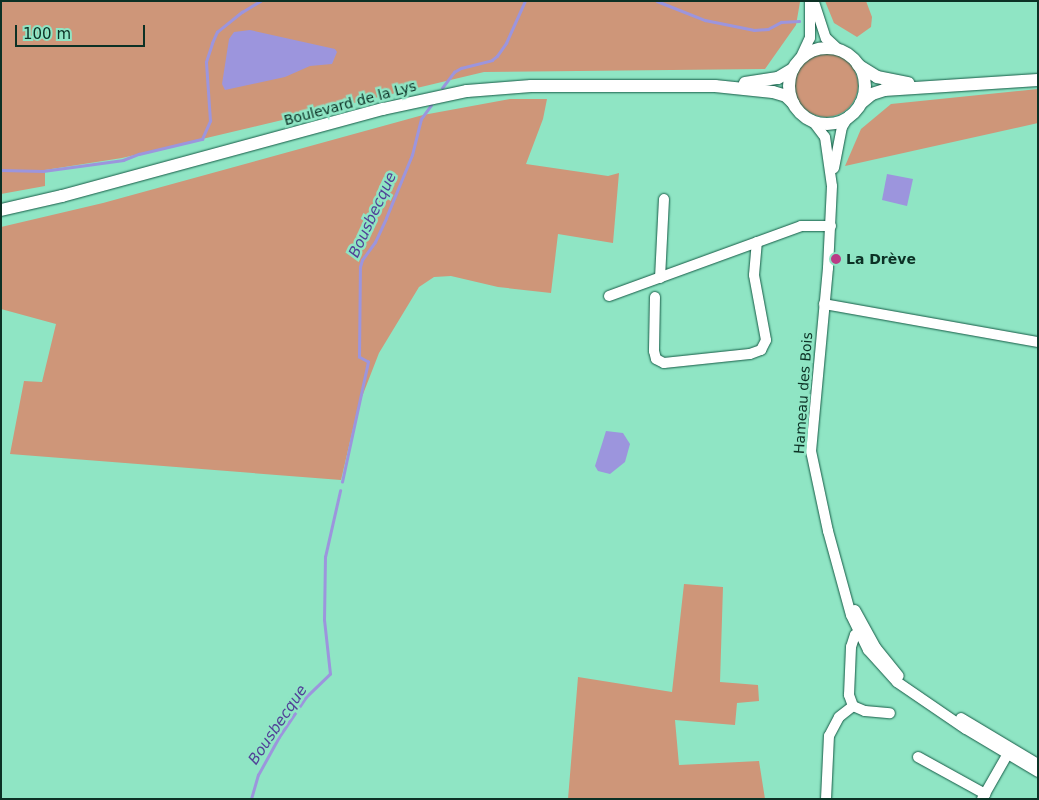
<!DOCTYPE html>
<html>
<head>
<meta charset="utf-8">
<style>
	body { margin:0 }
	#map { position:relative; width:1039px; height:800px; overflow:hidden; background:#8fe5c4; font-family:"DejaVu Sans",sans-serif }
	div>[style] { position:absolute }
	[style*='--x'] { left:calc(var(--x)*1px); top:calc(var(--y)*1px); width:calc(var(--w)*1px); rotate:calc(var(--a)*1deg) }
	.green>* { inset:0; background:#ce9679 }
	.round { border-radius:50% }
	.water>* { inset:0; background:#9c95dd }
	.stream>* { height:2.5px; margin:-1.25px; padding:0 1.25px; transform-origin:1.25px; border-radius:1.25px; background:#9c95dd }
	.roads { filter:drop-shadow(0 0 1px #155b46) drop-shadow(0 0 1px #155b46) }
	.minor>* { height:10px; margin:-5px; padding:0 5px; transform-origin:5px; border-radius:5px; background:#fff }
	.major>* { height:12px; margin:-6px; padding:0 6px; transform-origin:6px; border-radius:6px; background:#fff }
	.major>.ring { margin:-6px; padding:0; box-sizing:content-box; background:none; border:12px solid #fff; border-radius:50% }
	.dots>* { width:14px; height:14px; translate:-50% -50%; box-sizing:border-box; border:2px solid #8fe5c4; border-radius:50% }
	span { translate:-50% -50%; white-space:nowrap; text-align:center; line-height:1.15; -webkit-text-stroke:5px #8fe5c4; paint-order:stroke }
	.street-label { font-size:14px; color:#0c3125 }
	.poi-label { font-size:14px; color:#0c3125; font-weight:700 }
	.left { translate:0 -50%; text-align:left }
	.water-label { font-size:15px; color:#514197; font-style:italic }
	.frame { position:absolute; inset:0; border:2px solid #0c3125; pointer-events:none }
	.scale { position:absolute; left:15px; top:25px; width:130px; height:22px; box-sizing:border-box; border:2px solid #0c3125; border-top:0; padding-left:6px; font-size:15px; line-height:18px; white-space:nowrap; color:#0c3125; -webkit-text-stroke:4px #8fe5c4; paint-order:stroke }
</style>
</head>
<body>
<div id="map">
	<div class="green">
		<div style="clip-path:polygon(1px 1px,800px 1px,800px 2px,796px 25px,765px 69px,484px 72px,122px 158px,45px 170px,45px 186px,1px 194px)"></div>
		<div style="clip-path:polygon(825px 1px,866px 1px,872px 17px,871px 27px,857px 37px,834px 23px)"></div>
		<div class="round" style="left:794px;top:53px;width:64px;height:64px"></div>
		<div style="clip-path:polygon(1038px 89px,1038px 123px,845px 166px,861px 129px,891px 104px)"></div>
		<div style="clip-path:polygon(510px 99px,547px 99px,543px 119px,526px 164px,608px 176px,619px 173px,613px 243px,558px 234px,551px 293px,498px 287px,451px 276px,434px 277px,419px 287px,379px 353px,358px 407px,341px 480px,10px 454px,24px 381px,42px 382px,56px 324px,1px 309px,1px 227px,103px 203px,423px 115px)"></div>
		<div style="clip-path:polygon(684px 584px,723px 587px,720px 682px,758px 685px,759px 701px,737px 703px,735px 725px,675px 720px,679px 765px,759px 761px,765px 799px,568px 799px,578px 677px,672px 692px)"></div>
	</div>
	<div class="water">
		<div style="clip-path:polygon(250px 30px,335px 49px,337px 52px,332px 64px,310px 66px,285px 77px,225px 90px,222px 84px,229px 39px,234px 32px)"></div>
		<div style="clip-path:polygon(887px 174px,913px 179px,907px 206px,882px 200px)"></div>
		<div style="clip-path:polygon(606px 431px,623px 433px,630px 444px,625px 462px,610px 474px,598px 471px,595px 466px)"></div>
	</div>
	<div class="stream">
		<div style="--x:657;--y:1;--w:52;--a:21.6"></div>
		<div style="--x:705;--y:20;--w:50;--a:11.5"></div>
		<div style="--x:754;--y:30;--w:14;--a:-4"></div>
		<div style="--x:768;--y:29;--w:15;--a:-28"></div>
		<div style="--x:781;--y:22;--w:18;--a:-3"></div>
		<div style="--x:442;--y:88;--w:20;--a:-53"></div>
		<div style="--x:454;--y:72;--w:8;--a:-30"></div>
		<div style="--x:461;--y:68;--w:32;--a:-14"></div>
		<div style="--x:492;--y:60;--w:6;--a:-39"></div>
		<div style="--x:497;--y:56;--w:16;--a:-55"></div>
		<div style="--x:506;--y:43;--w:46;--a:-65.7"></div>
		<div style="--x:1;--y:170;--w:42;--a:1.4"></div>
		<div style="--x:43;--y:171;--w:81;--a:-7.8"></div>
		<div style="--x:123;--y:160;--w:17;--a:-21"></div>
		<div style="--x:139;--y:154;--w:65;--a:-13.4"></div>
		<div style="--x:202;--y:139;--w:20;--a:-66"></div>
		<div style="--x:210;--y:121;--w:59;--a:-93.9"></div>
		<div style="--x:206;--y:62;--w:20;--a:-72"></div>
		<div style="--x:212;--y:43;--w:12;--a:-66"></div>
		<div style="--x:217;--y:32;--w:32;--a:-39"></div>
		<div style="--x:242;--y:12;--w:21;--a:-31"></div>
		<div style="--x:342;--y:482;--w:123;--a:-77.8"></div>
		<div style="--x:368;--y:362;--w:10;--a:-151"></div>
		<div style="--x:359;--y:357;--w:90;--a:-89.4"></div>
		<div style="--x:360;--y:267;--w:7;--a:-74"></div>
		<div style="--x:362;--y:260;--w:22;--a:-54"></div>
		<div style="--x:375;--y:242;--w:26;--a:-65"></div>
		<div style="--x:386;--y:218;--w:68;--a:-67.6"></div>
		<div style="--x:412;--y:155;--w:37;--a:-76"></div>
		<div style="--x:421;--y:119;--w:17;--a:-54"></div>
		<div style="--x:251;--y:799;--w:25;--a:-74"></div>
		<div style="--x:258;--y:775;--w:43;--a:-61.1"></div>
		<div style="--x:279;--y:737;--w:48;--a:-56"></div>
		<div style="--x:306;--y:697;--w:33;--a:-44"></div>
		<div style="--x:330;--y:674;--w:54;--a:-96.3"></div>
		<div style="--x:324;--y:620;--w:63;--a:-89.1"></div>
		<div style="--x:325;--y:557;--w:68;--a:-77.2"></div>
	</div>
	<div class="roads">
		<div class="minor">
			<div style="--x:814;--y:2;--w:38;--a:72"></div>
			<div style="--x:826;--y:38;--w:18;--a:43"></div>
			<div style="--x:800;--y:59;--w:23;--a:-65"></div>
			<div style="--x:810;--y:38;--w:37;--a:-90"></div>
			<div style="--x:812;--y:120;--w:21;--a:53"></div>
			<div style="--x:825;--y:137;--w:49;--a:81.9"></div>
			<div style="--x:832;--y:186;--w:82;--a:92.8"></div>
			<div style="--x:828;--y:268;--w:184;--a:95.3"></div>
			<div style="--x:811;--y:451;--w:82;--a:78"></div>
			<div style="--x:828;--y:531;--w:87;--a:74.7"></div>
			<div style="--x:851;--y:615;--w:39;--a:64"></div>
			<div style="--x:868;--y:650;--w:43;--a:47.8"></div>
			<div style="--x:897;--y:682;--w:83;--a:34.3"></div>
			<div style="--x:966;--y:729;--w:84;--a:30.8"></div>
			<div style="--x:834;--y:168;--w:42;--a:-79"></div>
			<div style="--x:842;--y:127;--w:13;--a:-58"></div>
			<div style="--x:660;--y:278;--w:79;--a:-87.1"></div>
			<div style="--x:609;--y:296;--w:204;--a:-20"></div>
			<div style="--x:801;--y:226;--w:30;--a:0"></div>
			<div style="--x:655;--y:297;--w:54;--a:91.1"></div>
			<div style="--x:654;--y:351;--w:8;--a:76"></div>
			<div style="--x:656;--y:359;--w:9;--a:27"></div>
			<div style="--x:664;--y:363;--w:86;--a:-6"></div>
			<div style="--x:750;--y:354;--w:12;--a:-20"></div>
			<div style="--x:761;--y:350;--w:11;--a:-63"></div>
			<div style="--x:766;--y:340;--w:66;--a:-100.5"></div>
			<div style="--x:754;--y:275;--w:33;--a:-85"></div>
			<div style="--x:824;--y:304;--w:217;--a:10.1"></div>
			<div style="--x:855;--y:610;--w:43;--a:61.1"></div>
			<div style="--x:876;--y:648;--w:36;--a:51"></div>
			<div style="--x:853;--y:706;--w:12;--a:-110"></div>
			<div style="--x:849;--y:695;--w:48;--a:-87.6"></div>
			<div style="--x:851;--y:647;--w:13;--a:-72"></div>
			<div style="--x:855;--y:635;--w:10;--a:-29"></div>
			<div style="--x:853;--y:706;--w:13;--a:23"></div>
			<div style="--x:865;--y:711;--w:25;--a:5"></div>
			<div style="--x:961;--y:718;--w:90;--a:30.9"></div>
			<div style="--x:918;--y:757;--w:77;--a:28.9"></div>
			<div style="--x:826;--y:799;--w:63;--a:-87.3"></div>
			<div style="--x:829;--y:736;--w:21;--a:-62"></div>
			<div style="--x:839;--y:717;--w:18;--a:-38"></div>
			<div style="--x:982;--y:799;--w:56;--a:-60.3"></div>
		</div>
		<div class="major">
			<div class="ring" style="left:789px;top:48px;width:64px;height:64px"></div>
			<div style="--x:858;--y:65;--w:22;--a:32"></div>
			<div style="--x:877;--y:77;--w:32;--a:11"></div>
			<div style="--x:745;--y:83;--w:33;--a:-9"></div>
			<div style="--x:778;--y:78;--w:17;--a:-31"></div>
			<div style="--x:861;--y:103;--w:14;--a:-39"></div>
			<div style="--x:872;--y:94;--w:13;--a:-18"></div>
			<div style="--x:884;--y:90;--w:154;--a:-3.7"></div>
			<div style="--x:1;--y:210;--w:63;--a:-12.9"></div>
			<div style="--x:62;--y:196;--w:333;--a:-15.2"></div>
			<div style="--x:383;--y:109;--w:86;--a:-12.1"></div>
			<div style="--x:467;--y:91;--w:64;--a:-4.5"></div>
			<div style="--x:531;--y:86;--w:184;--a:0"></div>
			<div style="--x:715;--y:86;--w:58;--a:5.9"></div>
			<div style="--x:773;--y:92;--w:14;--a:17"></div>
			<div style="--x:786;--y:96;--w:10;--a:45"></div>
		</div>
	</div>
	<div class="dots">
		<div style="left:836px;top:259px;background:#ba3b86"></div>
	</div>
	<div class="street-label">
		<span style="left:350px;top:103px;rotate:-15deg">Boulevard de la Lys</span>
		<span style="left:803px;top:393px;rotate:-86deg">Hameau des Bois</span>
	</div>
	<div class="poi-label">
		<span class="left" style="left:846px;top:259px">La Drève</span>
	</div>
	<div class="water-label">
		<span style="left:373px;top:215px;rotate:-65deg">Bousbecque</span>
		<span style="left:278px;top:725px;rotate:-56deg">Bousbecque</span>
	</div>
	<div class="frame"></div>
	<div class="scale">100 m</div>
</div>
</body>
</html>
